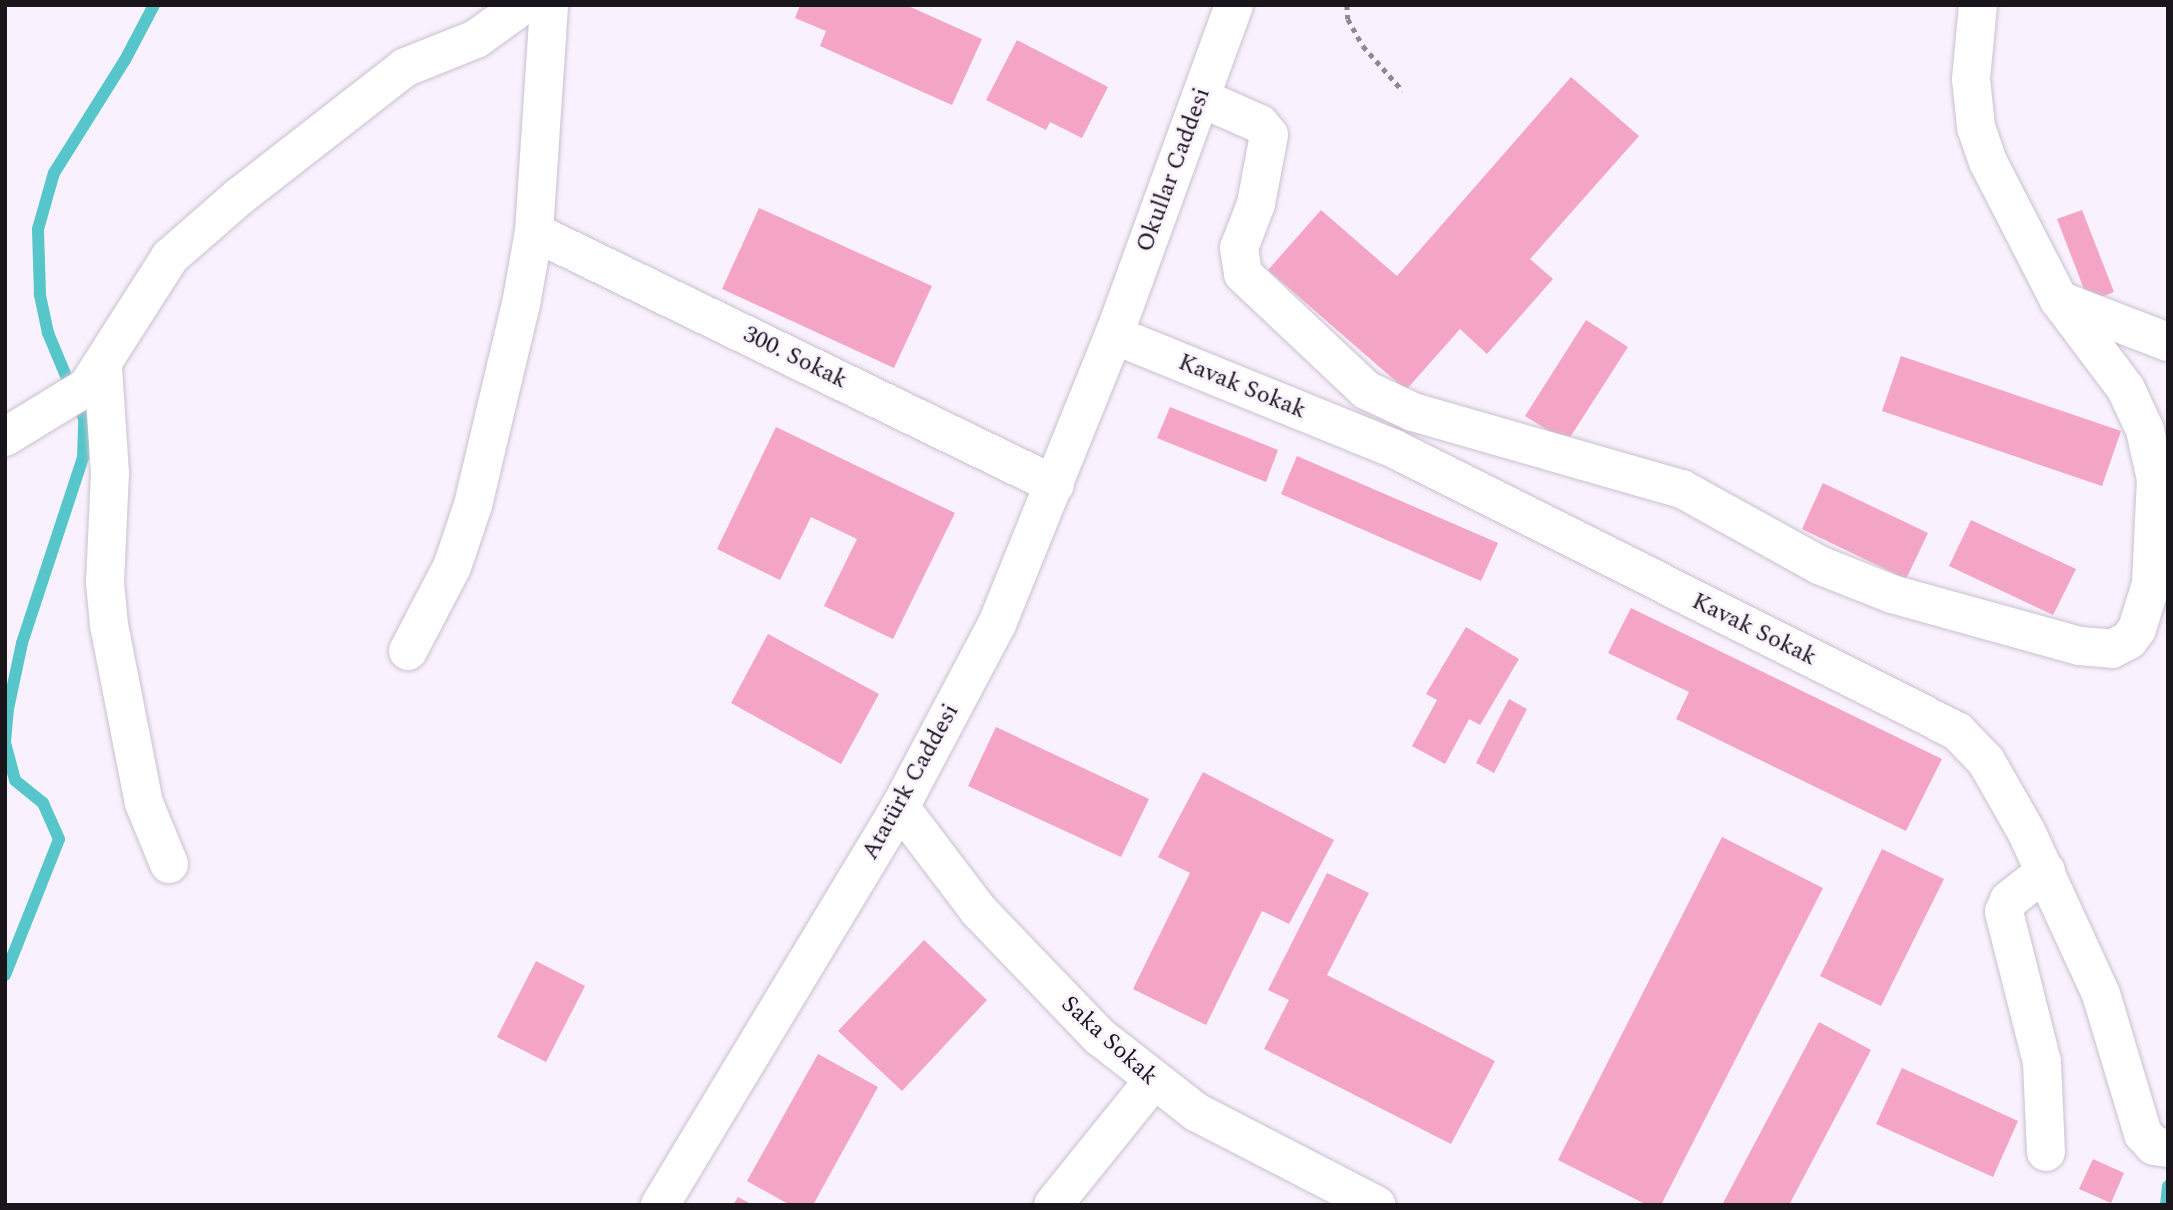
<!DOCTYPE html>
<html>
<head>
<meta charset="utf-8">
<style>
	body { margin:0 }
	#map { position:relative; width:2173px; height:1210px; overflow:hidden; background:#faf1fe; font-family:Spectral,serif }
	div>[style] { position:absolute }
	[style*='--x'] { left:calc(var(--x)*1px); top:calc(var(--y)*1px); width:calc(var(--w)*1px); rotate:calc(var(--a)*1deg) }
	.stream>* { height:12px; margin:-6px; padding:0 6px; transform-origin:6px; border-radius:6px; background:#56c6ca }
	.building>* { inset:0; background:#f4a5c6 }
	.path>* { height:4.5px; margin-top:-2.25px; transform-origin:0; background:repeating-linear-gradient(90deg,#8e8891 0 5px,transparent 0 10px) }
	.roads { filter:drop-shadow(0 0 2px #cac0cf) drop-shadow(0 0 2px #cac0cf) }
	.minor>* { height:38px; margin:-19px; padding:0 19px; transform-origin:19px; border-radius:19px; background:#fff }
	span { translate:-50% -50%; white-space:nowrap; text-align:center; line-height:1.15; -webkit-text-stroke:5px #faf1fe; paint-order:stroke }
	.street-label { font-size:24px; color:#19161b }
	.frame { position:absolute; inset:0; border:7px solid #19161b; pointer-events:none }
</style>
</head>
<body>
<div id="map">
	<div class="stream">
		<div style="--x:5;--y:975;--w:146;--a:-68.3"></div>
		<div style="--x:59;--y:839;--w:39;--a:-114"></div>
		<div style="--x:43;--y:803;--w:36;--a:-141"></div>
		<div style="--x:15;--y:780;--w:39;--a:-105"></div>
		<div style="--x:5;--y:742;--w:33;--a:-85"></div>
		<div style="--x:8;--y:709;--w:67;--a:-78"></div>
		<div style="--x:22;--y:643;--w:196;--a:-71.8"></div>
		<div style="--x:83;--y:457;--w:38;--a:-88"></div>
		<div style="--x:84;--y:419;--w:93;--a:-112.7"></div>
		<div style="--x:48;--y:333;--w:40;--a:-102"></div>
		<div style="--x:40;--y:294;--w:65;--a:-91.8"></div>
		<div style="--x:38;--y:229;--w:58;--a:-74.1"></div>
		<div style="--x:54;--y:173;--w:133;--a:-57.9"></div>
		<div style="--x:125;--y:60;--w:62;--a:-62.2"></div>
		<div style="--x:2166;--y:1205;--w:19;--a:-84"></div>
	</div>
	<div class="building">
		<div style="clip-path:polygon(800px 5px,906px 5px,982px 39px,952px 105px,820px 46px,826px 31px,795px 18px)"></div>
		<div style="clip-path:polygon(1017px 40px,1108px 87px,1082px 138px,1050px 122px,1046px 130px,986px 100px)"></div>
		<div style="clip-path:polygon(1571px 77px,1639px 136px,1530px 259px,1553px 279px,1487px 354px,1460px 329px,1406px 390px,1268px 270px,1321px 210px,1397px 276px)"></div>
		<div style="clip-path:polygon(759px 208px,932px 286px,894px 368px,722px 289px)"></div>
		<div style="clip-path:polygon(2082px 210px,2114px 292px,2089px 302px,2057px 219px)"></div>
		<div style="clip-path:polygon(1586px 320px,1628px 347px,1567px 442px,1525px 416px)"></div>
		<div style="clip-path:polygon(1901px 356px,2121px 431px,2102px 486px,1882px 411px)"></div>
		<div style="clip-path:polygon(1170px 407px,1278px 450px,1266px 482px,1157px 438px)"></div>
		<div style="clip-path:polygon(776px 427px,955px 513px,893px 639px,824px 606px,857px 539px,811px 517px,780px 580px,717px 549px)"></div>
		<div style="clip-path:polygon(1297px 456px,1498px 543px,1481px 581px,1281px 494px)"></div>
		<div style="clip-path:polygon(1823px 483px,1928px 533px,1906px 579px,1802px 529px)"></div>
		<div style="clip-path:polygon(1971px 520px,2076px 569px,2053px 615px,1949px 566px)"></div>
		<div style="clip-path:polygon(1631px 608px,1942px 759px,1906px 831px,1676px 719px,1689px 692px,1608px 653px)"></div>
		<div style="clip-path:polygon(1466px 627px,1519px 659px,1480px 725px,1469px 719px,1445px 764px,1412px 746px,1437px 700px,1426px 694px)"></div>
		<div style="clip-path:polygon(768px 634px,879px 694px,841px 764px,731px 703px)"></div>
		<div style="clip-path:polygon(1509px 699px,1527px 709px,1494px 773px,1476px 763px)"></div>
		<div style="clip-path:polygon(996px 727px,1149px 799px,1121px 857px,968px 786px)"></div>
		<div style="clip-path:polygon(1203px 772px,1334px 840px,1289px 924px,1262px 911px,1206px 1025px,1133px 989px,1190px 873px,1158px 857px)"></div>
		<div style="clip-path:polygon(1722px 837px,1823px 888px,1661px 1205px,1647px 1205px,1558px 1160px)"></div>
		<div style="clip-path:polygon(1882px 849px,1944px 879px,1881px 1006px,1820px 976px)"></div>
		<div style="clip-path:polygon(1327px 873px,1369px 893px,1327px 975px,1495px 1061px,1451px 1144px,1264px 1049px,1289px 1000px,1268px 990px)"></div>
		<div style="clip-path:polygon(924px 940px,987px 1000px,902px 1091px,838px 1031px)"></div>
		<div style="clip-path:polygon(536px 961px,585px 986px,546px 1062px,497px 1037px)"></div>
		<div style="clip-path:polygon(1819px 1022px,1871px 1050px,1789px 1205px,1722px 1205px)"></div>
		<div style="clip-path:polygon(818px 1054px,878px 1087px,813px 1205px,790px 1205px,747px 1181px)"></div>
		<div style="clip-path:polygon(1902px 1068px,2018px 1121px,1993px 1177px,1876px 1124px)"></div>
		<div style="clip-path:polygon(2093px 1159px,2124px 1173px,2111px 1203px,2079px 1189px)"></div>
		<div style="clip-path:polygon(738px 1197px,753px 1205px,733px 1205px)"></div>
	</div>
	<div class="path">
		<div style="--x:1347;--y:5;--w:14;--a:86"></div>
		<div style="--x:1348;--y:19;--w:31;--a:61"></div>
		<div style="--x:1363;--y:46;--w:60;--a:48.4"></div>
	</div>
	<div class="roads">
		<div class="minor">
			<div style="--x:1201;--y:98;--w:64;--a:23.8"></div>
			<div style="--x:1260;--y:124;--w:14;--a:51"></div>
			<div style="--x:1269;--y:135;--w:70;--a:100.7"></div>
			<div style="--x:1256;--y:204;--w:47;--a:111.1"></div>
			<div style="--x:1239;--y:248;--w:26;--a:81"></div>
			<div style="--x:1243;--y:274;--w:169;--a:43.3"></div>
			<div style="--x:1366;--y:390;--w:52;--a:25.1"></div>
			<div style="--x:1413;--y:412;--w:280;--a:16"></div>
			<div style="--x:1682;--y:489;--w:157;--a:29"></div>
			<div style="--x:1819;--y:565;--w:79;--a:21.7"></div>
			<div style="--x:1892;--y:594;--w:195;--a:15.5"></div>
			<div style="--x:2080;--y:646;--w:32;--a:5"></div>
			<div style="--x:2112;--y:649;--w:19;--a:-28"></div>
			<div style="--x:2129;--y:640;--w:14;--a:-54"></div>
			<div style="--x:2137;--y:629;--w:47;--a:-72.7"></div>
			<div style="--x:2151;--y:584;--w:105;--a:-87.3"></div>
			<div style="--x:2156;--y:479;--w:50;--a:-102.7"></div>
			<div style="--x:2145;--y:430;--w:45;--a:-114.9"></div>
			<div style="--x:2126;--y:389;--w:111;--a:-127"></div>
			<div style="--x:2059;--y:300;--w:155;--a:-117.2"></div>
			<div style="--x:1988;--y:162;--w:37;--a:-109"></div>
			<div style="--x:1976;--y:127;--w:48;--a:-95.9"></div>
			<div style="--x:1971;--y:79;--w:74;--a:-84.6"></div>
			<div style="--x:534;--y:232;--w:579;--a:25.9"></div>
			<div style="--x:2059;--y:300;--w:117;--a:21.1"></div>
			<div style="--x:1114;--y:335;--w:303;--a:22.1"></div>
			<div style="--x:1395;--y:449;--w:629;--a:26.65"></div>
			<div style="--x:1957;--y:731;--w:42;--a:46"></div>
			<div style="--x:1986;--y:761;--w:81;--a:60.3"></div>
			<div style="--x:2026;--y:831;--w:179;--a:65.3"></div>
			<div style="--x:2101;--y:994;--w:146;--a:73.3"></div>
			<div style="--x:2143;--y:1134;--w:16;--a:47"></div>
			<div style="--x:2154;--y:1146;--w:14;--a:8"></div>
			<div style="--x:103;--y:368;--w:105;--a:86.2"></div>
			<div style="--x:110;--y:473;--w:109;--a:92.6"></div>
			<div style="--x:105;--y:582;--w:43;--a:84.7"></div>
			<div style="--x:109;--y:625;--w:181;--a:78.9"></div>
			<div style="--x:144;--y:803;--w:66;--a:67.7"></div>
			<div style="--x:5;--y:437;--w:96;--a:-31.4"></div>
			<div style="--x:87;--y:387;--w:154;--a:-57.4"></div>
			<div style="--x:170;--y:257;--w:93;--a:-41.1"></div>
			<div style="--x:240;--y:196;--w:210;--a:-37.9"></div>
			<div style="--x:406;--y:67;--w:75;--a:-21.8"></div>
			<div style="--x:476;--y:39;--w:58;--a:-35.9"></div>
			<div style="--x:408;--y:651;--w:95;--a:-62.4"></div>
			<div style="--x:452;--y:567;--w:65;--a:-71.3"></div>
			<div style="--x:473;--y:505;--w:207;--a:-76.6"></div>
			<div style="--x:521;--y:304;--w:73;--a:-79.8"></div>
			<div style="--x:534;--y:232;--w:227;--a:-86.2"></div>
			<div style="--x:900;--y:807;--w:131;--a:52.8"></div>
			<div style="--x:979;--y:911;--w:175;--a:46.2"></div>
			<div style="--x:1100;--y:1037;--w:122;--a:38"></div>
			<div style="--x:1196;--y:1112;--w:203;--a:27.3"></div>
			<div style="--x:2046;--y:871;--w:47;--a:141.9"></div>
			<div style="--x:2009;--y:900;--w:13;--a:113"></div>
			<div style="--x:2004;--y:912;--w:155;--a:75.8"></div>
			<div style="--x:2042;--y:1062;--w:90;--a:87.5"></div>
			<div style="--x:660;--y:1205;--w:465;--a:-58.9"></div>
			<div style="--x:900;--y:807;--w:207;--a:-62.1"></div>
			<div style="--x:997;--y:624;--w:312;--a:-68"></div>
			<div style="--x:1114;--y:335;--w:351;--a:-70"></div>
			<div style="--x:1053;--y:1205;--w:159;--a:-51.1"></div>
		</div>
	</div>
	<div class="street-label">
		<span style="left:1174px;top:170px;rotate:-70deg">Okullar Caddesi</span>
		<span style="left:795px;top:358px;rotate:26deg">300. Sokak</span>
		<span style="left:1242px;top:387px;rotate:22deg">Kavak Sokak</span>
		<span style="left:1754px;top:630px;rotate:26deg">Kavak Sokak</span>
		<span style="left:911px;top:782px;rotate:-61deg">Atatürk Caddesi</span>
		<span style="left:1109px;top:1041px;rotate:42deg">Saka Sokak</span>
	</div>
	<div class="frame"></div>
</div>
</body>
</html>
